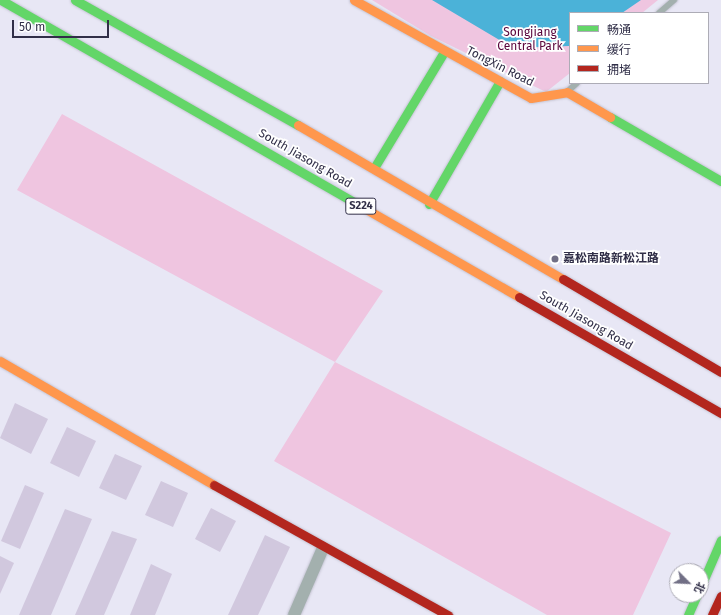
<!DOCTYPE html>
<html>
<head>
<meta charset="utf-8">
<style>
	body { margin:0 }
	#map { position:relative; width:721px; height:615px; overflow:hidden; background:#e8e7f5; font-family:"Fira Sans","Noto Sans SC",sans-serif }
	div>[style] { position:absolute }
	[style*='--x'] { left:calc(var(--x)*1px); top:calc(var(--y)*1px); width:calc(var(--w)*1px); rotate:calc(var(--a)*1deg) }
	.green>* { inset:0; background:#efc5e0 }
	.water>* { inset:0; background:#4bb2d8 }
	.building>* { inset:0; background:#d1c8de }
	.roads { filter:drop-shadow(0 0 1px #c4c3d2) drop-shadow(0 0 1px #c4c3d2) }
	.lane>* { height:6px; margin:-3px; padding:0 3px; transform-origin:3px; border-radius:3px; background:#a3b0ae }
	.street>* { height:12px; margin:-6px; padding:0 6px; transform-origin:6px; border-radius:6px; background:#a3b0ae }
	.fast>* { height:9px; margin:-4.5px; padding:0 4.5px; transform-origin:4.5px; border-radius:4.5px; background:#63d668 }
	.slow>* { height:9px; margin:-4.5px; padding:0 4.5px; transform-origin:4.5px; border-radius:4.5px; background:#ff974d }
	.jam>* { height:9px; margin:-4.5px; padding:0 4.5px; transform-origin:4.5px; border-radius:4.5px; background:#b3261e }
	.dots>* { width:11px; height:11px; translate:-50% -50%; box-sizing:border-box; border:2px solid #fff; border-radius:50% }
	span { translate:-50% -50%; white-space:nowrap; text-align:center; line-height:1.15; -webkit-text-stroke:3.5px #fff; paint-order:stroke }
	.shield-label span { padding:1px 3px; background:#fff; border:1px solid; border-radius:3px; -webkit-text-stroke-width:0 }
	.shield-label { font-size:11px; color:#312f48; font-weight:700 }
	.park-label { font-size:12px; color:#5a063c }
	.street-label { font-size:12px; color:#312f48 }
	.poi-label { font-size:12px; color:#312f48; font-weight:700 }
	.left { translate:0 -50%; text-align:left }
	.legend { position:absolute; left:569px; top:12px; width:140px; height:72px; box-sizing:border-box; background:#fff; border:1px solid #adacb6; margin:0; padding:5px 7px; list-style:none; font-size:12px; color:#312f48 }
	.legend li { display:flex; align-items:center; gap:8px; height:20px }
	.legend b { width:20px; border:1px solid #adacb6 }
	.north { position:absolute; left:669px; top:563px; width:40px; height:40px; box-sizing:border-box; background:#fff; border:1px solid #adacb6; border-radius:50%; rotate:114deg; font-size:11px; font-weight:700; line-height:16px; text-align:center; color:#312f48 }
	.north::after { content:''; display:block; margin:auto; width:14px; height:18px; background:#716f85; clip-path:polygon(50% 0,100% 100%,50% 72%,0 100%) }
	.scale { position:absolute; left:12px; top:20px; width:97px; height:18px; box-sizing:border-box; border:2px solid #312f48; border-top:0; padding-left:5px; font-size:12px; line-height:14px; white-space:nowrap; color:#312f48; -webkit-text-stroke:3px #fff; paint-order:stroke }
</style>
</head>
<body>
<div id="map">
	<div class="green">
		<div style="clip-path:polygon(372px 0,658px 0,642px 13px,570px 13px,570px 73px,546px 92px,431px 36px)"></div>
		<div style="clip-path:polygon(62px 114px,383px 291px,335px 362px,671px 533px,633px 615px,547px 615px,274px 461px,335px 362px,17px 190px)"></div>
	</div>
	<div class="water">
		<div style="clip-path:polygon(432px 0,641px 0,622px 13px,570px 13px,569px 46px,513px 48px)"></div>
	</div>
	<div class="building">
		<div style="clip-path:polygon(15px 403px,48px 419px,31px 454px,0 438px)"></div>
		<div style="clip-path:polygon(67px 427px,96px 441px,79px 477px,50px 463px)"></div>
		<div style="clip-path:polygon(115px 454px,142px 466px,126px 500px,99px 488px)"></div>
		<div style="clip-path:polygon(161px 481px,188px 493px,173px 527px,145px 515px)"></div>
		<div style="clip-path:polygon(25px 485px,44px 493px,20px 549px,1px 541px)"></div>
		<div style="clip-path:polygon(211px 508px,236px 521px,220px 552px,195px 539px)"></div>
		<div style="clip-path:polygon(65px 509px,92px 519px,51px 615px,19px 615px)"></div>
		<div style="clip-path:polygon(112px 531px,137px 539px,104px 615px,75px 615px)"></div>
		<div style="clip-path:polygon(265px 535px,290px 547px,258px 615px,228px 615px)"></div>
		<div style="clip-path:polygon(0 556px,14px 563px,0 594px)"></div>
		<div style="clip-path:polygon(151px 564px,172px 574px,155px 615px,130px 615px)"></div>
	</div>
	<div class="roads">
		<div class="lane">
			<div style="--x:659;--y:13;--w:20;--a:-41"></div>
			<div style="--x:568;--y:91;--w:12;--a:-42"></div>
		</div>
		<div class="street">
			<div style="--x:294;--y:615;--w:73;--a:-66.6"></div>
		</div>
		<div class="fast">
			<div style="--x:1;--y:0;--w:413;--a:29.8"></div>
			<div style="--x:75;--y:0;--w:256;--a:29.3"></div>
			<div style="--x:610;--y:117;--w:128;--a:30"></div>
			<div style="--x:374;--y:168;--w:135;--a:-58.9"></div>
			<div style="--x:429;--y:204;--w:142;--a:-60"></div>
			<div style="--x:701;--y:586;--w:50;--a:-66.5"></div>
			<div style="--x:688;--y:615;--w:22;--a:-66"></div>
		</div>
		<div class="slow">
			<div style="--x:354;--y:0;--w:202;--a:29"></div>
			<div style="--x:531;--y:98;--w:36;--a:-9"></div>
			<div style="--x:567;--y:92;--w:50;--a:30.2"></div>
			<div style="--x:298;--y:125;--w:306;--a:30.2"></div>
			<div style="--x:359;--y:205;--w:185;--a:29.9"></div>
			<div style="--x:0;--y:361;--w:247;--a:30.1"></div>
		</div>
		<div class="jam">
			<div style="--x:563;--y:279;--w:183;--a:30.5"></div>
			<div style="--x:519;--y:297;--w:233;--a:29.9"></div>
			<div style="--x:214;--y:485;--w:268;--a:29.1"></div>
			<div style="--x:712;--y:615;--w:21;--a:-65"></div>
		</div>
	</div>
	<div class="dots">
		<div style="left:555px;top:259px;background:#716f85"></div>
	</div>
	<div class="shield-label">
		<span style="left:361px;top:206px">S224</span>
	</div>
	<div class="park-label">
		<span style="left:530px;top:40px">Songjiang<br>Central Park</span>
	</div>
	<div class="street-label">
		<span style="left:500px;top:67px;rotate:27deg">TongXin Road</span>
		<span style="left:305px;top:159px;rotate:30deg">South Jiasong Road</span>
		<span style="left:586px;top:321px;rotate:30deg">South Jiasong Road</span>
	</div>
	<div class="poi-label">
		<span class="left" style="left:563px;top:259px">嘉松南路新松江路</span>
	</div>
	<ul class="legend">
	<li><b style="height:5px;background:#63d668"></b>畅通</li>
	<li><b style="height:5px;background:#ff974d"></b>缓行</li>
	<li><b style="height:5px;background:#b3261e"></b>拥堵</li>
	</ul>
	<div class="north">北</div>
	<div class="scale">50 m</div>
</div>
</body>
</html>
